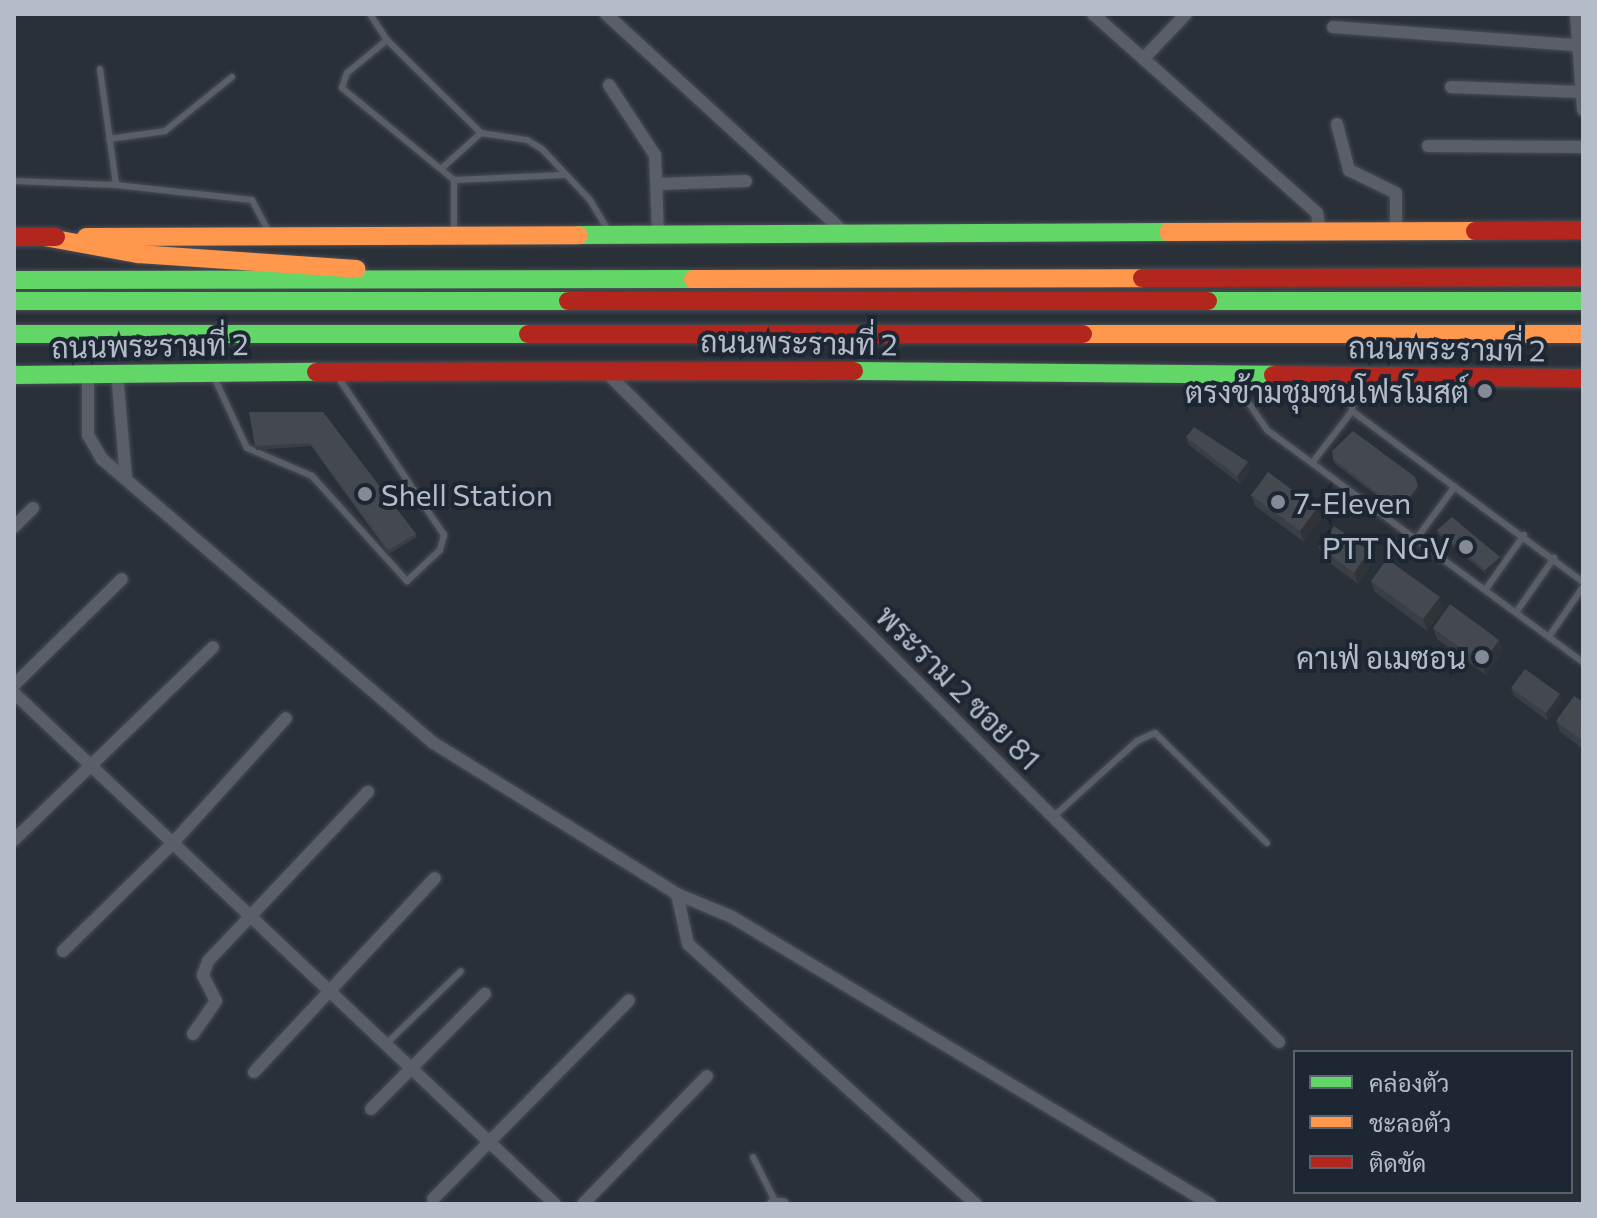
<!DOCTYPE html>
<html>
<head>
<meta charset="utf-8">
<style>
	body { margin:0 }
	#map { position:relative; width:1597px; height:1218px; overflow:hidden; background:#2a3038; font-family:Commissioner,Sarabun,sans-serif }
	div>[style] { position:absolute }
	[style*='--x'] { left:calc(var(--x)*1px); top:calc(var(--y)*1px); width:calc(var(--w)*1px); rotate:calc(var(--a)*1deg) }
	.roads { filter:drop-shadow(0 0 2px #484c53) drop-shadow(0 0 2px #484c53) }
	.lane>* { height:6px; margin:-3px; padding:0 3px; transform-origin:3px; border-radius:3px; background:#5a5e66 }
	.street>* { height:12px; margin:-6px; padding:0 6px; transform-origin:6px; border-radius:6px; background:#5a5e66 }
	.fast>* { height:18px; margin:-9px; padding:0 9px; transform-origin:9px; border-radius:9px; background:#63d668 }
	.slow>* { height:18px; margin:-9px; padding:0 9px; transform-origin:9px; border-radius:9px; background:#ff974d }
	.jam>* { height:18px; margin:-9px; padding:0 9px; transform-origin:9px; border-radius:9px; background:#b3261e }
	.bridges { filter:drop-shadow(0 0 2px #474c53) drop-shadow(0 0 2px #474c53) }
	.fast-bridge>* { height:18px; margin:-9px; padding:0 9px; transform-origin:9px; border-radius:9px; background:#63d668 }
	.slow-bridge>* { height:18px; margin:-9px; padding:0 9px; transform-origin:9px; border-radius:9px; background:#ff974d }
	.jam-bridge>* { height:18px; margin:-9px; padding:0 9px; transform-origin:9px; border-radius:9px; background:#b3261e }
	.wall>* { inset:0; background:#3a3f45 }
	.shaded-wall>* { inset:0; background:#303338 }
	.building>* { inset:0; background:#444950 }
	.dots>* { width:22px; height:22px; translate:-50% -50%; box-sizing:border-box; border:4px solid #1d2633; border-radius:50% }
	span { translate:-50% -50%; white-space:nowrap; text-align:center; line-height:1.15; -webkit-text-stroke:8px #1d2633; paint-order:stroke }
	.street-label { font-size:30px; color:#b4bcc9 }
	.poi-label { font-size:30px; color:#b4bcc9 }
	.right { translate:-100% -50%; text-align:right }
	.left { translate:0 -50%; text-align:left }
	.frame { position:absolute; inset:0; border:16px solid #b4bcc9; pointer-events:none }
	.legend { position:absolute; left:1293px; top:1050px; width:280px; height:144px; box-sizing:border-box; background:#1d2633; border:2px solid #59626f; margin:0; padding:10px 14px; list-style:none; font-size:24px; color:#b4bcc9 }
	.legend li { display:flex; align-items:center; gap:16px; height:40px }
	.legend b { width:40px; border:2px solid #59626f }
</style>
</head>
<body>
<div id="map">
	<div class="roads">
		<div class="lane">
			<div style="--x:370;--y:14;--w:31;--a:57"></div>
			<div style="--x:100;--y:69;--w:117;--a:82.1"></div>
			<div style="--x:109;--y:139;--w:57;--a:-8.1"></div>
			<div style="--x:165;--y:131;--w:86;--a:-38.9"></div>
			<div style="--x:442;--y:168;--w:52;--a:-41.9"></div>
			<div style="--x:454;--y:180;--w:109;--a:-2.6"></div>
			<div style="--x:14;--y:181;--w:102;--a:2.2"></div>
			<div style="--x:116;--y:185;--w:137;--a:6.3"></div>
			<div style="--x:252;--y:200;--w:36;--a:62"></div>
			<div style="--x:454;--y:234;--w:54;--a:-90"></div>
			<div style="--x:454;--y:180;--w:145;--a:-140.6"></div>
			<div style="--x:342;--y:88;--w:16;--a:-72"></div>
			<div style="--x:347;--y:73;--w:52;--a:-39.5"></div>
			<div style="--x:387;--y:40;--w:132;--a:44.7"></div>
			<div style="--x:481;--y:133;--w:47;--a:8.7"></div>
			<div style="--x:527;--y:140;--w:17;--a:31"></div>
			<div style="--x:542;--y:149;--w:70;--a:46.7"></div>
			<div style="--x:590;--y:200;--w:39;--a:59"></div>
			<div style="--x:214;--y:377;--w:78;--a:65.1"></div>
			<div style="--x:247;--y:448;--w:71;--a:23.3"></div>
			<div style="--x:312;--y:476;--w:142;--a:47.9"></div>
			<div style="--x:407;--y:581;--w:45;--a:-43.2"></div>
			<div style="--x:440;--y:550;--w:16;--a:-75"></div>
			<div style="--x:444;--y:535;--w:194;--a:-123.9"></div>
			<div style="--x:1231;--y:377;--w:64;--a:55.8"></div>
			<div style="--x:1267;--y:430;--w:392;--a:36.3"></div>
			<div style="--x:1357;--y:378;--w:33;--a:99"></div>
			<div style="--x:1352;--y:411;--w:287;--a:36.5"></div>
			<div style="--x:1312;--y:463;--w:66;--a:-52.4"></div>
			<div style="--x:1417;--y:538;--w:64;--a:-53.8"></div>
			<div style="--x:1486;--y:589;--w:66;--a:-54.9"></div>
			<div style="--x:1517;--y:611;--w:65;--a:-55.1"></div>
			<div style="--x:1550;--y:635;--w:58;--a:-55.5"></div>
			<div style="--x:1053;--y:817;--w:113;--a:-42.1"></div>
			<div style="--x:1137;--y:741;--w:20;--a:-24"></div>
			<div style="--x:1155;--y:733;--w:157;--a:44.5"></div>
			<div style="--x:387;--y:1043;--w:103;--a:-44.2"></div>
			<div style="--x:753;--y:1157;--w:51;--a:63.4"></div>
		</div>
		<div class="street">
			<div style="--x:606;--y:14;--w:324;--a:42.5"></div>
			<div style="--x:1093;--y:14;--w:300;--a:41.6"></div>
			<div style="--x:1317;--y:213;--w:20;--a:81"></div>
			<div style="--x:1576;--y:14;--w:96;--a:85.8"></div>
			<div style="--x:1333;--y:27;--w:251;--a:4.3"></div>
			<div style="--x:1145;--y:57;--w:59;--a:-46.4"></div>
			<div style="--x:609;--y:85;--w:84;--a:56.7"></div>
			<div style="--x:655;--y:155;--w:79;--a:87.8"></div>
			<div style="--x:1451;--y:87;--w:130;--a:2.2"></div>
			<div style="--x:1337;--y:124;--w:48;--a:75.4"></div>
			<div style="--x:1349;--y:170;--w:52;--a:26.1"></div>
			<div style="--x:1396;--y:193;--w:39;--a:90"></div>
			<div style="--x:1428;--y:146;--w:155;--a:0.4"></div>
			<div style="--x:657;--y:184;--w:89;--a:-1.9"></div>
			<div style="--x:603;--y:369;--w:954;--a:44.87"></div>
			<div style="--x:117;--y:373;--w:104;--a:85.1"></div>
			<div style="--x:88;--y:374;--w:61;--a:90"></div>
			<div style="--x:88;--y:435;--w:28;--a:60"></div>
			<div style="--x:102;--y:459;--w:435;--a:40.6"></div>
			<div style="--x:432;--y:742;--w:288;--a:31.8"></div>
			<div style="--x:677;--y:894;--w:60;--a:22.7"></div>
			<div style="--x:732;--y:917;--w:558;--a:30.98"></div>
			<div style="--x:14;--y:527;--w:27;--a:-45"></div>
			<div style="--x:14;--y:685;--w:151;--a:-44.5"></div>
			<div style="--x:14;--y:693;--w:744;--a:43.37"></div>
			<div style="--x:14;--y:840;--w:277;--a:-44.1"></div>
			<div style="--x:677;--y:894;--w:51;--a:77.6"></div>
			<div style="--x:688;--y:944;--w:388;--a:42.1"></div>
			<div style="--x:63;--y:951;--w:151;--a:-44.5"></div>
			<div style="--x:171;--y:845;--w:171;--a:-47.8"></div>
			<div style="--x:193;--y:1034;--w:40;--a:-55.1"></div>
			<div style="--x:216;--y:1001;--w:29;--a:-117"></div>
			<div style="--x:203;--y:975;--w:15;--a:-70"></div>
			<div style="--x:208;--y:961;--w:233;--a:-46.6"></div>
			<div style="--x:254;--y:1072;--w:265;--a:-47"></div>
			<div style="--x:371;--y:1109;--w:162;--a:-45.3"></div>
			<div style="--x:433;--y:1199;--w:279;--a:-45.4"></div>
			<div style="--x:583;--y:1204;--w:178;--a:-45.9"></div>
			<div style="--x:773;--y:1204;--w:10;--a:0"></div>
		</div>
		<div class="fast">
			<div style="--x:579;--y:235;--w:589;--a:-0.29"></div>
			<div style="--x:14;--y:280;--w:679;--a:-0.08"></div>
			<div style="--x:14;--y:301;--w:554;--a:0"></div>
			<div style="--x:1208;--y:301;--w:375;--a:0"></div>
			<div style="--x:854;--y:371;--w:419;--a:0.5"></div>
			<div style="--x:14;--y:375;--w:302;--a:-0.6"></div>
		</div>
		<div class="slow">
			<div style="--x:1168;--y:232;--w:307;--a:-0.2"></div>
			<div style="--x:44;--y:237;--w:96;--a:10.3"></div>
			<div style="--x:138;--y:254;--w:219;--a:3.9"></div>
			<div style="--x:86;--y:237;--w:493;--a:-0.2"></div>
			<div style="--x:693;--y:279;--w:449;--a:-0.1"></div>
		</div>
		<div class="jam">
			<div style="--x:1475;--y:231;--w:108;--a:-0.5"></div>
			<div style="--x:14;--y:237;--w:42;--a:0"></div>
			<div style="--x:1142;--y:278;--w:441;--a:-0.1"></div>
			<div style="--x:568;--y:301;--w:640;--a:0"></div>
			<div style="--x:316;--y:372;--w:538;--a:-0.11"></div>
			<div style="--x:1273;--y:375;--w:310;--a:0.6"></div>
		</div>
	</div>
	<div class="bridges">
		<div class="fast-bridge">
			<div style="--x:14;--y:334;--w:514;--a:0"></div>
		</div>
		<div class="slow-bridge">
			<div style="--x:1083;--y:334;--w:500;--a:0"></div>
		</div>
		<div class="jam-bridge">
			<div style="--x:528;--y:334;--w:555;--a:0"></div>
		</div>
	</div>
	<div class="wall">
		<div style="clip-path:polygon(323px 412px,416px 534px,417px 537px,389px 554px,311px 446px,256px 450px,255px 446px)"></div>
		<div style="clip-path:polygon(1186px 437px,1251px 469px,1240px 484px,1189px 445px)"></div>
		<div style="clip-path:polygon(1333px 459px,1419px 489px,1405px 508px,1397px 511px,1334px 463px)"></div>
		<div style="clip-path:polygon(1251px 495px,1317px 508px,1321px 519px,1304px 542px,1255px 506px)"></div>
		<div style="clip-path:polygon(1437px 530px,1501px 561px,1486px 574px,1438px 534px)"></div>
		<div style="clip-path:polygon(1319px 547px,1369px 551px,1373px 562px,1358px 584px,1323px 558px)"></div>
		<div style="clip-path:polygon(1371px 581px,1444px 608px,1427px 631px,1375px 592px)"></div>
		<div style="clip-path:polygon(1433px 628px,1499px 640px,1503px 651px,1486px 675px,1437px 639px)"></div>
		<div style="clip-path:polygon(1511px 688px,1562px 701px,1548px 721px,1514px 696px)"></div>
		<div style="clip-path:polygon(1583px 702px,1583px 749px,1560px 732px,1556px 721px)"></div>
	</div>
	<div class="shaded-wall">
		<div style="clip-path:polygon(1248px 462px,1251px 469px,1240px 484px,1237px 476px)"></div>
		<div style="clip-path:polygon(1418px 486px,1419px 489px,1405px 508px,1404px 505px)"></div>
		<div style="clip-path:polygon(1317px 508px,1321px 519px,1304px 542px,1300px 531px)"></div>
		<div style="clip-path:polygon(1369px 551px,1373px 562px,1358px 584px,1354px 573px)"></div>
		<div style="clip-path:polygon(1500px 557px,1501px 561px,1486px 574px,1485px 570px)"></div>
		<div style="clip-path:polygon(1440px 597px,1444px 608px,1427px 631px,1423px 619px)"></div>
		<div style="clip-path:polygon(1499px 640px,1503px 651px,1486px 675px,1482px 664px)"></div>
		<div style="clip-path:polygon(1560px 694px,1562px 701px,1548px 721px,1546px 713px)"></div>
	</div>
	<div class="building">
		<div style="clip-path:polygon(249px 412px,323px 412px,416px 534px,388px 550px,310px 443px,255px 446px)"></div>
		<div style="clip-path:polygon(1194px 427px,1248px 462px,1237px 476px,1186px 437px)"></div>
		<div style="clip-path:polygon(1353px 431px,1415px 477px,1418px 486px,1404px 505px,1395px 507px,1333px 459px,1332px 451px)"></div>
		<div style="clip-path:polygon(1268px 472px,1317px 508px,1300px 531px,1251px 495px)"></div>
		<div style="clip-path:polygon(1452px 517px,1500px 557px,1485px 570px,1437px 530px)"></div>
		<div style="clip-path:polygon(1334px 526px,1369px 551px,1354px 573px,1319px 547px)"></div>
		<div style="clip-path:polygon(1387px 559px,1440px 597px,1423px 619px,1371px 581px)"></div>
		<div style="clip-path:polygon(1450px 604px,1499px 640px,1482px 664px,1433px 628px)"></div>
		<div style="clip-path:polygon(1525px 669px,1560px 694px,1546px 713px,1511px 688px)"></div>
		<div style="clip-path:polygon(1574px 696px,1583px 702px,1583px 741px,1556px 721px)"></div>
	</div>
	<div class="dots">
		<div style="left:1485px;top:391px;background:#848b96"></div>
		<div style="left:365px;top:494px;background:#848b96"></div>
		<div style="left:1278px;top:502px;background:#848b96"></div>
		<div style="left:1466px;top:547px;background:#848b96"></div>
		<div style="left:1482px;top:657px;background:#848b96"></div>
	</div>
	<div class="street-label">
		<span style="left:799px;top:342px;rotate:1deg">ถนนพระรามที่ 2</span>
		<span style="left:150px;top:345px;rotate:-1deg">ถนนพระรามที่ 2</span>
		<span style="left:1447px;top:348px;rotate:1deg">ถนนพระรามที่ 2</span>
		<span style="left:959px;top:687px;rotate:45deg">พระราม 2 ซอย 81</span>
	</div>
	<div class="poi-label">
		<span class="right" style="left:1469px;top:391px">ตรงข้ามชุมชนโฟรโมสต์</span>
		<span class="left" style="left:381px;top:494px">Shell Station</span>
		<span class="left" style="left:1294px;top:502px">7-Eleven</span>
		<span class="right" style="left:1450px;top:547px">PTT NGV</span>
		<span class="right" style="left:1466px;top:657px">คาเฟ่ อเมซอน</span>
	</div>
	<div class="frame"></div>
	<ul class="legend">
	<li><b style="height:10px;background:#63d668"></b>คล่องตัว</li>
	<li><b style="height:10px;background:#ff974d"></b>ชะลอตัว</li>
	<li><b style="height:10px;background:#b3261e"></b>ติดขัด</li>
	</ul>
</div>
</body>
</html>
